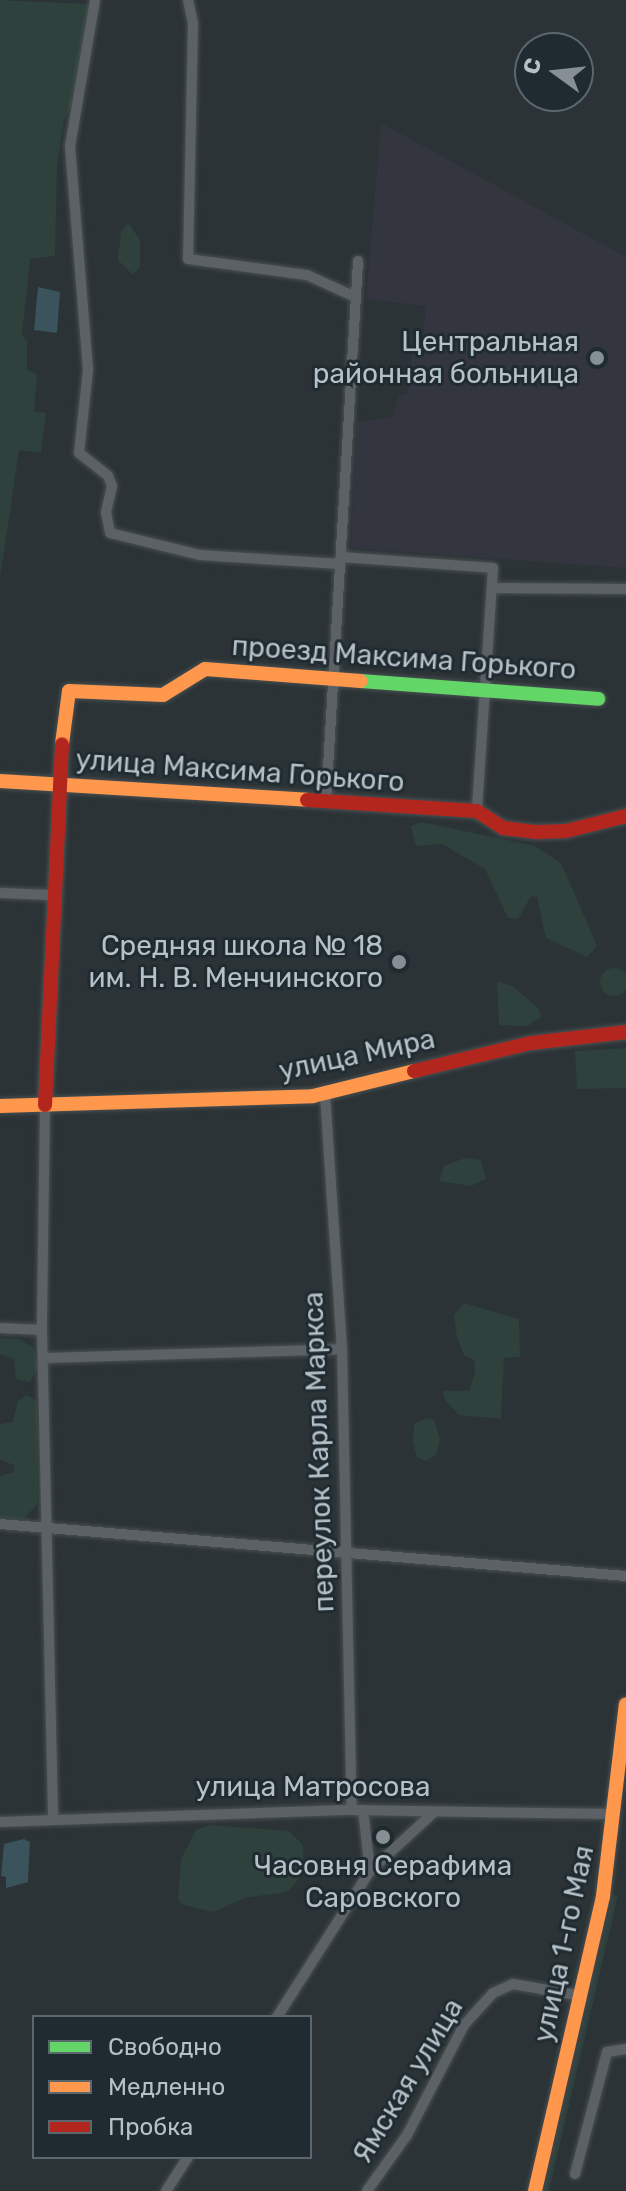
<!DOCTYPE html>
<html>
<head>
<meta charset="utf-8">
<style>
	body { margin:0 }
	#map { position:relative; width:626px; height:2191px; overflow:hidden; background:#2b3336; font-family:Rubik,sans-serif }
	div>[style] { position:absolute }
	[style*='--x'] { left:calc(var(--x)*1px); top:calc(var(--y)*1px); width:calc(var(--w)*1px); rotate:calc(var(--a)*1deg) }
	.medical>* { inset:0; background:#33363f }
	.green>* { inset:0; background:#2e413c }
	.round { border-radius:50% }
	.water>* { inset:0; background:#3a535c }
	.roads { filter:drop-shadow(0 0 2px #494f51) drop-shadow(0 0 2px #494f51) }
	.street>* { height:10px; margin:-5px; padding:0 5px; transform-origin:5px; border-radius:5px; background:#5b6165 }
	.fast>* { height:14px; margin:-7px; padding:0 7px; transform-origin:7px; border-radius:7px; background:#63d668 }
	.slow>* { height:14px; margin:-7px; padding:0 7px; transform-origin:7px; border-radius:7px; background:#ff974d }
	.jam>* { height:14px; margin:-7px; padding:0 7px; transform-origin:7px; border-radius:7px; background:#b3261e }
	.dots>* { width:22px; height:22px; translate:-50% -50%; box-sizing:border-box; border:4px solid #1f2b30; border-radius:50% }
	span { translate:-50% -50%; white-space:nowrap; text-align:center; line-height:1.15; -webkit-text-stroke:6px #1f2b30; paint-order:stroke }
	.poi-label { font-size:28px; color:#b5c1c7 }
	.right { translate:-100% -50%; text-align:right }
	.street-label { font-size:28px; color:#b5c1c7 }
	.legend { position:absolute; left:32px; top:2015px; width:280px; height:144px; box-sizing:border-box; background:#1f2b30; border:2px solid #5b676c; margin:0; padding:10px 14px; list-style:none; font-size:24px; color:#b5c1c7 }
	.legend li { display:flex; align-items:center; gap:16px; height:40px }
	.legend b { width:40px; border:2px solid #5b676c }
	.north { position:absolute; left:514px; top:32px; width:80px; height:80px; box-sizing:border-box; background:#1f2b30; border:2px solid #5b676c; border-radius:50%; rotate:285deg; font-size:22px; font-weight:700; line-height:32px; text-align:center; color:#b5c1c7 }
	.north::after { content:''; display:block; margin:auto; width:28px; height:36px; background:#858f94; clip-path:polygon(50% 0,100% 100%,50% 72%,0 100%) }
</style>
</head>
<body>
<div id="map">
	<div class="medical">
		<div style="clip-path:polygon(381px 123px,626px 257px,626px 568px,351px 548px,357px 422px,392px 417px,399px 396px,407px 394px,414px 335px,423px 336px,426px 306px,366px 299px)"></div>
	</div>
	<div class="green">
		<div style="clip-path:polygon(0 0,90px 4px,76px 98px,64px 120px,57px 166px,55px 256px,30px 259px,22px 335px,27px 341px,27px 370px,37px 374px,34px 411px,46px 413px,41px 453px,19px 450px,0 578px)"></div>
		<div style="clip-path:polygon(128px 223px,140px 240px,140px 267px,133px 275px,118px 260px,121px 232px)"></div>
		<div style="clip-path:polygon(421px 822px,535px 846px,561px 863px,597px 946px,587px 957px,546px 938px,537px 897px,531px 896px,518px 919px,508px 918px,485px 869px,442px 844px,416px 846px,411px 826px)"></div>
		<div class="round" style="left:600px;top:968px;width:28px;height:28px"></div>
		<div style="clip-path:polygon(497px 981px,512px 986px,538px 1008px,541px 1017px,527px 1026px,499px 1025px)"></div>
		<div style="clip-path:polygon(626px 1048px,626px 1088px,577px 1089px,575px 1051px)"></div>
		<div style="clip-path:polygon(465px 1158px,481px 1160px,486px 1179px,471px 1186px,439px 1181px,444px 1166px)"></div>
		<div style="clip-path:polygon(464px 1303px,519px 1319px,520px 1357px,504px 1358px,501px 1419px,459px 1415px,445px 1400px,443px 1391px,469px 1391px,475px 1372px,474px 1360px,464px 1355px,457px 1338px,454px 1315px)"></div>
		<div style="clip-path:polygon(0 1338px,19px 1339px,34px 1348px,38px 1368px,30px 1382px,16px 1379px,14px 1359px,0 1354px)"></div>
		<div style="clip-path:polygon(26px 1395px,37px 1401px,37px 1504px,24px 1519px,0 1517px,0 1476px,14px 1472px,14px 1465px,0 1460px,0 1424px,13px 1422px,18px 1401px)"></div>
		<div style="clip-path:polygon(426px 1418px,434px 1420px,440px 1439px,437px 1454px,426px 1461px,417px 1457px,413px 1442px,414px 1424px)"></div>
		<div style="clip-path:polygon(210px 1825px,289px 1831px,303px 1845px,304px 1873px,287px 1892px,244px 1898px,214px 1912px,183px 1905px,178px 1899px,181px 1859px,196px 1830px)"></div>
		<div style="clip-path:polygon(613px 1895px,618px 1896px,549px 2191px,544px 2191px)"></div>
	</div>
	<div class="water">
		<div style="clip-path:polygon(38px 287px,60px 292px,57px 333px,34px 330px)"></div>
		<div style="clip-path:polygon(24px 1839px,30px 1842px,28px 1882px,6px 1888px,6px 1877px,1px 1876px,4px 1844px)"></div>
	</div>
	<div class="roads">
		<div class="street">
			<div style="--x:95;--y:0;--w:148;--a:99.7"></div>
			<div style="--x:70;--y:146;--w:225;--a:85.4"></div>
			<div style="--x:88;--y:370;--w:83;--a:96.2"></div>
			<div style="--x:79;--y:453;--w:37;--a:38"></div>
			<div style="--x:108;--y:476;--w:11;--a:68"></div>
			<div style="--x:112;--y:486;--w:27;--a:103"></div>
			<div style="--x:106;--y:512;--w:21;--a:79"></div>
			<div style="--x:110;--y:533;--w:93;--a:13.7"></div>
			<div style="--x:200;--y:555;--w:140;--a:3.7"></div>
			<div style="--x:188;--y:0;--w:24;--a:78"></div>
			<div style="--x:193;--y:23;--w:236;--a:91.2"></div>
			<div style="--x:188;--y:259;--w:120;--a:7.7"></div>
			<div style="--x:307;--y:275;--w:53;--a:24.6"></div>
			<div style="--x:341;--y:557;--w:152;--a:4.1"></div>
			<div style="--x:493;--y:568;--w:244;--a:93.8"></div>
			<div style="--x:492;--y:588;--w:134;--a:0.4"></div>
			<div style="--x:326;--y:802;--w:542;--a:-86.61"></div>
			<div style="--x:0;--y:893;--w:51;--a:2.2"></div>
			<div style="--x:325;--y:1094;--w:256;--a:86.2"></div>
			<div style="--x:342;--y:1349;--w:461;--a:88.8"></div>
			<div style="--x:45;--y:1105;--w:225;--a:90.8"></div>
			<div style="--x:42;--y:1330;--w:488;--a:88.7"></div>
			<div style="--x:0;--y:1328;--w:42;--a:2.7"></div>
			<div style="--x:46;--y:1358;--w:296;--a:-1.7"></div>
			<div style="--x:0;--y:1524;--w:628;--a:4.75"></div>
			<div style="--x:363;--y:1810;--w:61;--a:83.5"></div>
			<div style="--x:0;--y:1822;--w:352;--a:-2"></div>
			<div style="--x:352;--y:1810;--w:262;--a:0.9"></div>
			<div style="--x:277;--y:2017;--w:173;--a:-57.5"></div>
			<div style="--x:370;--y:1871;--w:86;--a:-42.6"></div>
			<div style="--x:575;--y:2174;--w:126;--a:-75.3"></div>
			<div style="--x:607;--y:2052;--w:19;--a:-9"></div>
			<div style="--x:166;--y:2191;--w:40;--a:-57.1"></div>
			<div style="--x:367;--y:2191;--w:69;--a:-54.5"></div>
			<div style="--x:407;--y:2135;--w:124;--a:-62.6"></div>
			<div style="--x:464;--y:2025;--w:43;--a:-47.8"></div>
			<div style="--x:493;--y:1993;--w:22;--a:-24"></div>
			<div style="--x:513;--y:1984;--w:70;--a:9.9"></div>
		</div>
		<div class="fast">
			<div style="--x:361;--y:681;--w:238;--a:4.3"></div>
		</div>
		<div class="slow">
			<div style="--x:62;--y:744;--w:53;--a:-82.5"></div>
			<div style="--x:69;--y:691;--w:94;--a:2.4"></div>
			<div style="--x:163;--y:695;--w:49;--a:-31.8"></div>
			<div style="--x:205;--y:669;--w:156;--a:4.4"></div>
			<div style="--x:0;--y:781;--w:308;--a:3.5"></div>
			<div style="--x:0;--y:1106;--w:313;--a:-1.8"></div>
			<div style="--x:313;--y:1096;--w:104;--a:-13.9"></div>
			<div style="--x:535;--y:2191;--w:303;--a:-77"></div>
			<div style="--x:603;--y:1896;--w:193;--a:-83.2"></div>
		</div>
		<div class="jam">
			<div style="--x:307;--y:800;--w:170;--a:3.7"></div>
			<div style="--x:477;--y:811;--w:31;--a:33"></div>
			<div style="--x:503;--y:828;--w:34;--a:7"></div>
			<div style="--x:537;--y:832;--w:29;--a:-2"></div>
			<div style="--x:566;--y:831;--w:62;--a:-14"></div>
			<div style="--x:414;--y:1071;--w:120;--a:-13.5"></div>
			<div style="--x:531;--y:1043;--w:96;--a:-6.6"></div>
			<div style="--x:45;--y:1105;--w:361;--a:-87.3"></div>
		</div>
	</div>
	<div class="dots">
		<div style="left:597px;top:358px;background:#858f94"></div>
		<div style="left:399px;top:962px;background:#858f94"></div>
		<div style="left:383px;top:1837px;background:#858f94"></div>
	</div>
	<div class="poi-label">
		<span class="right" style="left:579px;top:358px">Центральная<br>районная больница</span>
		<span class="right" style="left:383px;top:962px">Средняя школа № 18<br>им. Н. В. Менчинского</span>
		<span style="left:383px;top:1882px">Часовня Серафима<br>Саровского</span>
	</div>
	<div class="street-label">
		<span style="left:404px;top:658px;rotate:4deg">проезд Максима Горького</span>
		<span style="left:240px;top:771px;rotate:4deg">улица Максима Горького</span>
		<span style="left:357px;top:1055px;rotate:-12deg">улица Мира</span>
		<span style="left:319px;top:1452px;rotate:-92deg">переулок Карла Маркса</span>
		<span style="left:313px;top:1787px">улица Матросова</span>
		<span style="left:564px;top:1944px;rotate:-78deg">улица 1-го Мая</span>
		<span style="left:408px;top:2081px;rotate:-59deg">Ямская улица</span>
	</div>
	<ul class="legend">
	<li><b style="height:10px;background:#63d668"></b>Свободно</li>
	<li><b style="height:10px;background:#ff974d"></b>Медленно</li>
	<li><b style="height:10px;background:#b3261e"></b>Пробка</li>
	</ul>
	<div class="north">С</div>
</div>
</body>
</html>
